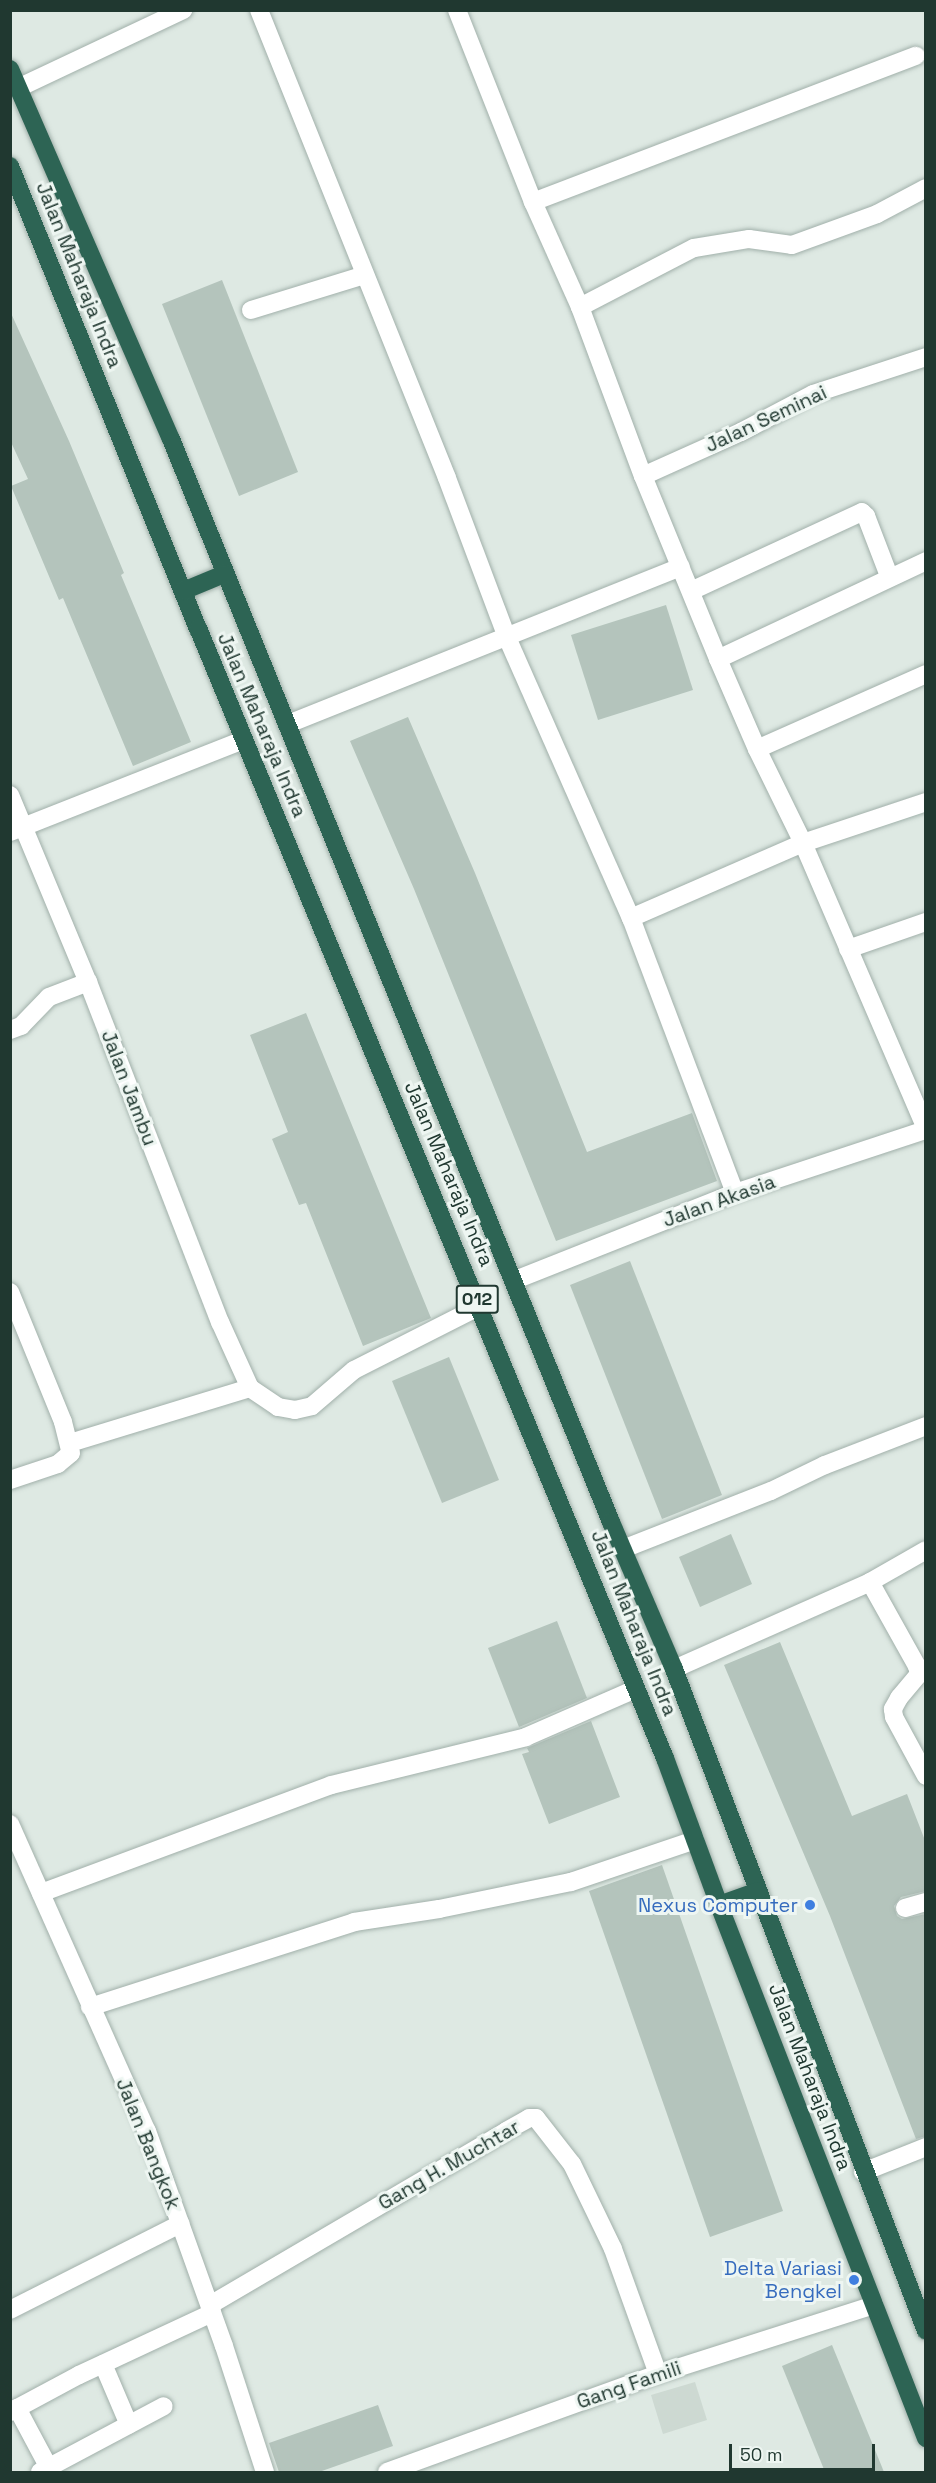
<!DOCTYPE html>
<html>
<head>
<meta charset="utf-8">
<style>
	body { margin:0 }
	#map { position:relative; width:936px; height:2483px; overflow:hidden; background:#dee9e3; font-family:"Space Grotesk",sans-serif }
	div>[style] { position:absolute }
	[style*='--x'] { left:calc(var(--x)*1px); top:calc(var(--y)*1px); width:calc(var(--w)*1px); rotate:calc(var(--a)*1deg) }
	.built>* { inset:0; background:#cdd9d2 }
	.building>* { inset:0; background:#b4c4bc }
	.roads { filter:drop-shadow(0 0 2px #a1b0aa) drop-shadow(0 0 2px #a1b0aa) }
	.minor>* { height:18px; margin:-9px; padding:0 9px; transform-origin:9px; border-radius:9px; background:#fff }
	.highway>* { height:18px; margin:-9px; padding:0 9px; transform-origin:9px; border-radius:9px; background:#2d6454 }
	.dots>* { width:16px; height:16px; translate:-50% -50%; box-sizing:border-box; border:3px solid #eef6f2; border-radius:50% }
	span { translate:-50% -50%; white-space:nowrap; text-align:center; line-height:1.15; -webkit-text-stroke:6px #eef6f2; paint-order:stroke }
	.shield-label span { padding:2px 4px; background:#eef6f2; border:2px solid; border-radius:4px; -webkit-text-stroke-width:0 }
	.shield-label { font-size:18px; color:#203830; font-weight:700 }
	.street-label { font-size:20px; color:#203830 }
	.shop-label { font-size:20px; color:#366cbe }
	.right { translate:-100% -50%; text-align:right }
	.frame { position:absolute; inset:0; border:12px solid #203830; pointer-events:none }
	.scale { position:absolute; left:729px; top:2444px; width:146px; height:27px; box-sizing:border-box; border:3px solid #203830; border-top:0; padding-left:8px; font-size:18px; line-height:21px; white-space:nowrap; color:#203830; -webkit-text-stroke:4px #eef6f2; paint-order:stroke }
</style>
</head>
<body>
<div id="map">
	<div class="built">
		<div style="clip-path:polygon(695px 2382px,707px 2420px,663px 2434px,651px 2395px)"></div>
	</div>
	<div class="building">
		<div style="clip-path:polygon(222px 280px,298px 472px,239px 496px,162px 304px)"></div>
		<div style="clip-path:polygon(10px 311px,69px 441px,124px 573px,121px 575px,191px 742px,133px 766px,63px 598px,59px 600px,11px 486px,28px 479px,10px 440px)"></div>
		<div style="clip-path:polygon(666px 605px,693px 690px,598px 720px,571px 635px)"></div>
		<div style="clip-path:polygon(408px 717px,475px 873px,587px 1152px,692px 1113px,717px 1181px,556px 1241px,414px 889px,350px 741px)"></div>
		<div style="clip-path:polygon(306px 1013px,431px 1318px,363px 1346px,306px 1203px,299px 1205px,272px 1139px,288px 1132px,250px 1035px)"></div>
		<div style="clip-path:polygon(630px 1261px,722px 1495px,662px 1519px,570px 1285px)"></div>
		<div style="clip-path:polygon(449px 1357px,499px 1480px,442px 1503px,392px 1381px)"></div>
		<div style="clip-path:polygon(731px 1534px,752px 1584px,700px 1607px,679px 1557px)"></div>
		<div style="clip-path:polygon(557px 1621px,587px 1698px,519px 1727px,488px 1648px)"></div>
		<div style="clip-path:polygon(780px 1642px,852px 1816px,907px 1794px,926px 1843px,926px 1891px,901px 1897px,894px 1906px,897px 1916px,902px 1919px,926px 1914px,926px 2136px,916px 2139px,830px 1916px,724px 1665px)"></div>
		<div style="clip-path:polygon(591px 1721px,620px 1797px,549px 1824px,522px 1754px,529px 1752px,527px 1748px)"></div>
		<div style="clip-path:polygon(662px 1865px,783px 2211px,710px 2237px,589px 1891px)"></div>
		<div style="clip-path:polygon(832px 2345px,884px 2472px,825px 2472px,782px 2366px)"></div>
		<div style="clip-path:polygon(378px 2405px,393px 2446px,319px 2472px,279px 2472px,269px 2443px)"></div>
	</div>
	<div class="roads">
		<div class="minor">
			<div style="--x:259;--y:10;--w:504;--a:68.11"></div>
			<div style="--x:447;--y:478;--w:168;--a:69.4"></div>
			<div style="--x:506;--y:635;--w:309;--a:66.2"></div>
			<div style="--x:631;--y:918;--w:294;--a:69.3"></div>
			<div style="--x:457;--y:10;--w:206;--a:68.4"></div>
			<div style="--x:533;--y:202;--w:115;--a:65.9"></div>
			<div style="--x:580;--y:307;--w:180;--a:69.6"></div>
			<div style="--x:643;--y:476;--w:198;--a:67.7"></div>
			<div style="--x:718;--y:659;--w:98;--a:66.6"></div>
			<div style="--x:757;--y:749;--w:105;--a:63.9"></div>
			<div style="--x:803;--y:843;--w:311;--a:66.7"></div>
			<div style="--x:18;--y:88;--w:183;--a:-25.3"></div>
			<div style="--x:533;--y:202;--w:410;--a:-20.9"></div>
			<div style="--x:580;--y:307;--w:128;--a:-27.4"></div>
			<div style="--x:694;--y:248;--w:56;--a:-9.3"></div>
			<div style="--x:749;--y:239;--w:43;--a:7.9"></div>
			<div style="--x:792;--y:245;--w:90;--a:-20"></div>
			<div style="--x:877;--y:214;--w:55;--a:-28"></div>
			<div style="--x:251;--y:310;--w:119;--a:-17.1"></div>
			<div style="--x:643;--y:476;--w:107;--a:-24.2"></div>
			<div style="--x:741;--y:432;--w:81;--a:-27.8"></div>
			<div style="--x:813;--y:394;--w:119;--a:-18.1"></div>
			<div style="--x:691;--y:591;--w:188;--a:-24.8"></div>
			<div style="--x:862;--y:512;--w:6;--a:45"></div>
			<div style="--x:866;--y:516;--w:64;--a:69"></div>
			<div style="--x:718;--y:659;--w:230;--a:-25.2"></div>
			<div style="--x:288;--y:724;--w:423;--a:-21.8"></div>
			<div style="--x:757;--y:749;--w:185;--a:-23.9"></div>
			<div style="--x:10;--y:795;--w:203;--a:67.4"></div>
			<div style="--x:88;--y:982;--w:365;--a:68.8"></div>
			<div style="--x:220;--y:1322;--w:72;--a:65.6"></div>
			<div style="--x:250;--y:1388;--w:34;--a:34"></div>
			<div style="--x:278;--y:1407;--w:17;--a:10"></div>
			<div style="--x:295;--y:1410;--w:17;--a:-13"></div>
			<div style="--x:312;--y:1406;--w:55;--a:-40.6"></div>
			<div style="--x:354;--y:1370;--w:141;--a:-26.9"></div>
			<div style="--x:10;--y:832;--w:251;--a:-21.5"></div>
			<div style="--x:631;--y:918;--w:188;--a:-23.6"></div>
			<div style="--x:803;--y:843;--w:130;--a:-18.4"></div>
			<div style="--x:848;--y:949;--w:83;--a:-19.1"></div>
			<div style="--x:10;--y:1030;--w:12;--a:-20"></div>
			<div style="--x:21;--y:1026;--w:40;--a:-46"></div>
			<div style="--x:49;--y:997;--w:42;--a:-21"></div>
			<div style="--x:515;--y:1280;--w:237;--a:-21.6"></div>
			<div style="--x:735;--y:1193;--w:201;--a:-18.3"></div>
			<div style="--x:10;--y:1292;--w:140;--a:67.8"></div>
			<div style="--x:63;--y:1422;--w:32;--a:76"></div>
			<div style="--x:71;--y:1453;--w:17;--a:140"></div>
			<div style="--x:58;--y:1464;--w:51;--a:161.6"></div>
			<div style="--x:70;--y:1443;--w:188;--a:-17"></div>
			<div style="--x:623;--y:1549;--w:159;--a:-21.4"></div>
			<div style="--x:771;--y:1491;--w:60;--a:-25.7"></div>
			<div style="--x:825;--y:1465;--w:108;--a:-21.1"></div>
			<div style="--x:870;--y:1582;--w:96;--a:60.8"></div>
			<div style="--x:917;--y:1666;--w:8;--a:76"></div>
			<div style="--x:919;--y:1674;--w:31;--a:130"></div>
			<div style="--x:899;--y:1698;--w:13;--a:119"></div>
			<div style="--x:893;--y:1709;--w:8;--a:83"></div>
			<div style="--x:894;--y:1717;--w:67;--a:61.5"></div>
			<div style="--x:674;--y:1669;--w:214;--a:-23.9"></div>
			<div style="--x:870;--y:1582;--w:64;--a:-29.7"></div>
			<div style="--x:10;--y:1824;--w:336;--a:66"></div>
			<div style="--x:147;--y:2131;--w:228;--a:70.3"></div>
			<div style="--x:224;--y:2346;--w:133;--a:72"></div>
			<div style="--x:41;--y:1893;--w:309;--a:-20.4"></div>
			<div style="--x:331;--y:1785;--w:201;--a:-13.8"></div>
			<div style="--x:526;--y:1737;--w:120;--a:-23.6"></div>
			<div style="--x:905;--y:1908;--w:22;--a:-16"></div>
			<div style="--x:90;--y:2007;--w:277;--a:-17.8"></div>
			<div style="--x:354;--y:1922;--w:86;--a:-8.7"></div>
			<div style="--x:439;--y:1909;--w:135;--a:-11.6"></div>
			<div style="--x:571;--y:1882;--w:131;--a:-18.7"></div>
			<div style="--x:863;--y:2172;--w:68;--a:-21.6"></div>
			<div style="--x:210;--y:2305;--w:343;--a:-30.4"></div>
			<div style="--x:506;--y:2131;--w:26;--a:-29"></div>
			<div style="--x:529;--y:2118;--w:7;--a:0"></div>
			<div style="--x:536;--y:2118;--w:58;--a:52"></div>
			<div style="--x:572;--y:2164;--w:94;--a:64.2"></div>
			<div style="--x:613;--y:2249;--w:133;--a:70.2"></div>
			<div style="--x:10;--y:2310;--w:191;--a:-26.8"></div>
			<div style="--x:103;--y:2364;--w:66;--a:66.9"></div>
			<div style="--x:17;--y:2408;--w:68;--a:61.9"></div>
			<div style="--x:10;--y:2412;--w:78;--a:-28.2"></div>
			<div style="--x:79;--y:2375;--w:147;--a:-25"></div>
			<div style="--x:40;--y:2472;--w:140;--a:-28"></div>
			<div style="--x:387;--y:2472;--w:288;--a:-19.9"></div>
			<div style="--x:658;--y:2374;--w:227;--a:-17.7"></div>
		</div>
		<div class="highway">
			<div style="--x:10;--y:69;--w:404;--a:66.5"></div>
			<div style="--x:171;--y:439;--w:1169;--a:67.89"></div>
			<div style="--x:611;--y:1522;--w:160;--a:66.8"></div>
			<div style="--x:674;--y:1669;--w:708;--a:69.16"></div>
			<div style="--x:10;--y:166;--w:499;--a:67.9"></div>
			<div style="--x:198;--y:628;--w:1223;--a:67.55"></div>
			<div style="--x:665;--y:1758;--w:157;--a:69.8"></div>
			<div style="--x:719;--y:1905;--w:572;--a:68.78"></div>
			<div style="--x:183;--y:591;--w:44;--a:-22.5"></div>
			<div style="--x:719;--y:1905;--w:41;--a:-19.7"></div>
		</div>
	</div>
	<div class="dots">
		<div style="left:810px;top:1905px;background:#3f7fe0"></div>
		<div style="left:854px;top:2280px;background:#3f7fe0"></div>
	</div>
	<div class="shield-label">
		<span style="left:477px;top:1299px">012</span>
	</div>
	<div class="street-label">
		<span style="left:79px;top:275px;rotate:68deg">Jalan Maharaja Indra</span>
		<span style="left:766px;top:419px;rotate:-25deg">Jalan Seminai</span>
		<span style="left:262px;top:725px;rotate:67deg">Jalan Maharaja Indra</span>
		<span style="left:129px;top:1088px;rotate:69deg">Jalan Jambu</span>
		<span style="left:449px;top:1174px;rotate:67deg">Jalan Maharaja Indra</span>
		<span style="left:719px;top:1201px;rotate:-20deg">Jalan Akasia</span>
		<span style="left:634px;top:1623px;rotate:68deg">Jalan Maharaja Indra</span>
		<span style="left:810px;top:2077px;rotate:69deg">Jalan Maharaja Indra</span>
		<span style="left:148px;top:2144px;rotate:68deg">Jalan Bangkok</span>
		<span style="left:449px;top:2165px;rotate:-30deg">Gang H. Muchtar</span>
		<span style="left:629px;top:2385px;rotate:-19deg">Gang Famili</span>
	</div>
	<div class="shop-label">
		<span class="right" style="left:798px;top:1905px">Nexus Computer</span>
		<span class="right" style="left:842px;top:2280px">Delta Variasi<br>Bengkel</span>
	</div>
	<div class="frame"></div>
	<div class="scale">50 m</div>
</div>
</body>
</html>
